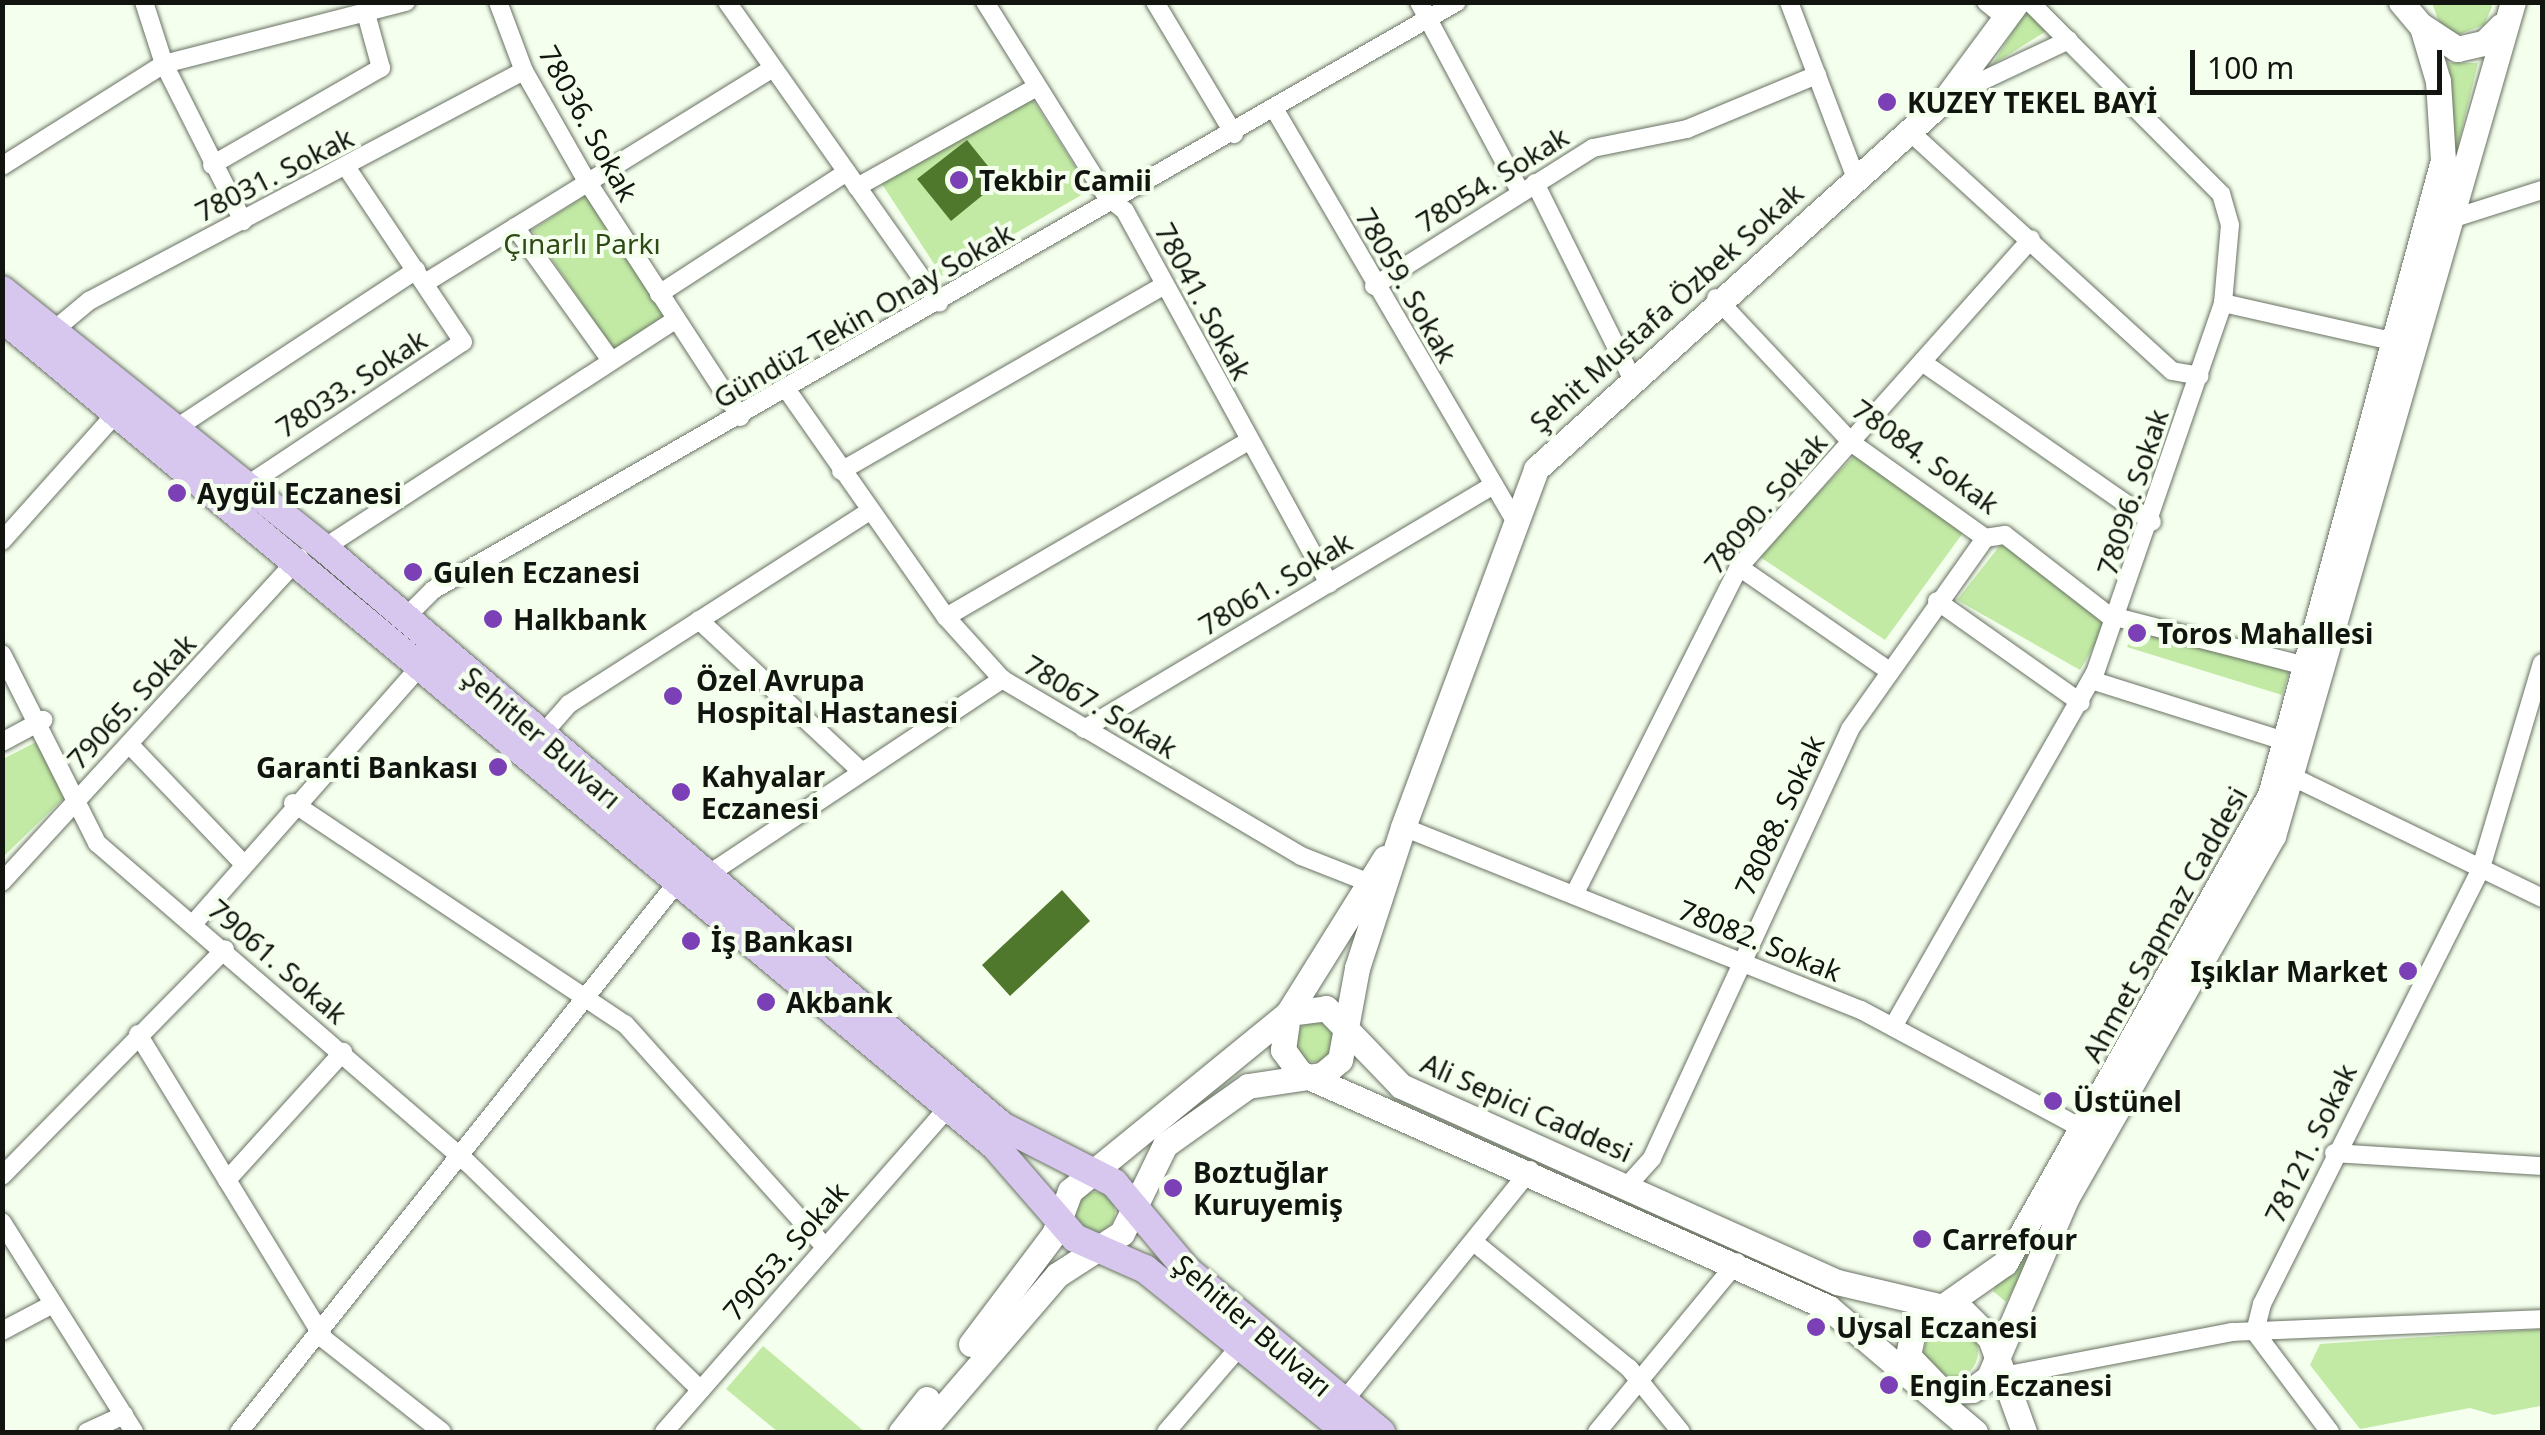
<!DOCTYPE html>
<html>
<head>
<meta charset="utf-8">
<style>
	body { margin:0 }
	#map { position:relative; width:2545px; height:1435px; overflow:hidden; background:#f5ffee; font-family:"Noto Sans",sans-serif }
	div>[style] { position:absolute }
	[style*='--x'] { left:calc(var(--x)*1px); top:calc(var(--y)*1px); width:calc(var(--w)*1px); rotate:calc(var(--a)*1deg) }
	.green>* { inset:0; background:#c2eaa5 }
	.round { border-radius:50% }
	.building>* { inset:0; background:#50782d }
	.roads { filter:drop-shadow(0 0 2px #697263) drop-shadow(0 0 2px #697263) }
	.street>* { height:18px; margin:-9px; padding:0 9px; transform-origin:9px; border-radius:9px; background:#fff }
	.secondary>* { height:25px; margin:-12.5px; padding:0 12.5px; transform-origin:12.5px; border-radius:12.5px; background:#fff }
	.primary>* { height:28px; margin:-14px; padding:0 14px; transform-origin:14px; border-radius:14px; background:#d7c7ee }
	.dots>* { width:28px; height:28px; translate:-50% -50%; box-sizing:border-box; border:5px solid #f5ffee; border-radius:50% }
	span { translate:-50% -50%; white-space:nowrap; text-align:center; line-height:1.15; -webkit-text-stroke:8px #f5ffee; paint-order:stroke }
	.poi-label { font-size:28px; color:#12150f; font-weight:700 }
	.left { translate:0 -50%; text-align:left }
	.right { translate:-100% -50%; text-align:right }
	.street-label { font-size:28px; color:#12150f }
	.park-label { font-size:28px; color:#2e4a14 }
	.frame { position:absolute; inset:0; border:5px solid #12150f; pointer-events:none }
	.scale { position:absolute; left:2190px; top:50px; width:252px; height:45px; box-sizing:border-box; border:5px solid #12150f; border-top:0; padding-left:12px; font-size:30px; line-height:35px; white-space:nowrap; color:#12150f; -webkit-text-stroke:8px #f5ffee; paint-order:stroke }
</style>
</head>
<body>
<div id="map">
	<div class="green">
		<div style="clip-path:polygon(2432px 3px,2491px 3px,2492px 7px,2484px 25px,2457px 35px,2441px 27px)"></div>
		<div style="clip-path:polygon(2027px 9px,2051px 28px,1992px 65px)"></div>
		<div style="clip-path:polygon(2448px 63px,2478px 63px,2399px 387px,2271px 820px,2006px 1302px,1993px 1291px,2255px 846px,2277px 790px,2455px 144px)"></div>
		<div style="clip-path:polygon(1028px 92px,1090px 190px,942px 276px,880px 181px)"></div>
		<div style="clip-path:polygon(591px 192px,670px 315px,614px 350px,532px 230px)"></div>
		<div style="clip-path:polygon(1859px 451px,1965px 530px,1885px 640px,1757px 555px)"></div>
		<div style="clip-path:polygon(2001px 544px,2112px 615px,2080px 670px,1957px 600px)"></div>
		<div style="clip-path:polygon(2137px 620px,2289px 672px,2282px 695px,2127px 647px)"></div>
		<div style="clip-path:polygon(42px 739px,68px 794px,3px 857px,3px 759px)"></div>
		<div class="round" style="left:1295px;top:1022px;width:40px;height:40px"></div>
		<div class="round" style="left:1075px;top:1192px;width:40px;height:40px"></div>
		<div class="round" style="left:1924px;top:1325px;width:54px;height:54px"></div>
		<div style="clip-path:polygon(2542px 1329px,2540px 1406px,2494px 1415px,2470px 1408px,2360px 1429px,2310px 1365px,2320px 1344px)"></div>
		<div style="clip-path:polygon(763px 1346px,865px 1432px,778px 1432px,726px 1389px)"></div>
	</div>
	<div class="building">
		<div style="clip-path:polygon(967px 140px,1000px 181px,951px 221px,917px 179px)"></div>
		<div style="clip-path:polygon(1062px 890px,1090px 921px,1010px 996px,982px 965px)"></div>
	</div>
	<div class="roads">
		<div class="street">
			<div style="--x:144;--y:2;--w:65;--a:72.1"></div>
			<div style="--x:164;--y:64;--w:176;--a:63.3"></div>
			<div style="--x:498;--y:2;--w:74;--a:69.4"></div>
			<div style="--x:524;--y:71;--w:123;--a:60.3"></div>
			<div style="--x:585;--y:178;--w:285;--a:57"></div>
			<div style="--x:727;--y:2;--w:368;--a:54.8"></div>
			<div style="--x:985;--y:2;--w:229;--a:58"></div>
			<div style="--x:1106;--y:196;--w:24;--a:38"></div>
			<div style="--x:1125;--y:211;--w:425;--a:61.3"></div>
			<div style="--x:1155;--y:2;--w:154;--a:59.1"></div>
			<div style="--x:1419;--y:2;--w:214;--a:61.9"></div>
			<div style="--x:1789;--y:2;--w:186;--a:69.2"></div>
			<div style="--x:1986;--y:2;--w:22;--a:39"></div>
			<div style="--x:1952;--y:95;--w:129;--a:-25.2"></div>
			<div style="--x:1275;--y:110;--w:474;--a:59.7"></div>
			<div style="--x:1908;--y:130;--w:357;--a:42.4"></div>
			<div style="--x:2172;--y:371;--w:28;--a:10"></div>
			<div style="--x:212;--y:165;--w:195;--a:-29.9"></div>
			<div style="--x:381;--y:68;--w:57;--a:-105.3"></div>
			<div style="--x:2;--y:166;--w:191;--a:-32.2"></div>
			<div style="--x:164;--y:64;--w:250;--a:-14.4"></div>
			<div style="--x:1535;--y:183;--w:216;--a:63.6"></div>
			<div style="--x:857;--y:187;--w:204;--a:-29.1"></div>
			<div style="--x:2448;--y:220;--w:99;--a:-17.7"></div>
			<div style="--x:515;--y:227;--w:163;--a:54.3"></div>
			<div style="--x:425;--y:283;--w:407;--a:-31.7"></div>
			<div style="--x:1374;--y:286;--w:259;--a:-32.2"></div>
			<div style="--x:1593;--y:148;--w:96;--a:-11.4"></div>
			<div style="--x:1687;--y:129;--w:141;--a:-22.6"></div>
			<div style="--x:659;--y:294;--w:224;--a:-33"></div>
			<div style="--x:1716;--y:298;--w:199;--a:46.8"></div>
			<div style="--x:1852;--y:443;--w:163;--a:35.5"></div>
			<div style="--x:1985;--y:538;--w:20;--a:-9"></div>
			<div style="--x:2005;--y:535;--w:130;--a:37.8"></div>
			<div style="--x:2108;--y:615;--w:200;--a:14.5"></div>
			<div style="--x:2223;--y:303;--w:181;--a:12.7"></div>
			<div style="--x:53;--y:331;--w:47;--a:-39.8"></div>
			<div style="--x:89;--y:301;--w:492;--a:-27.9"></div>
			<div style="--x:1922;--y:362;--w:280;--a:34.8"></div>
			<div style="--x:787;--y:390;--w:277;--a:55"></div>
			<div style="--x:946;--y:617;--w:84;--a:47.9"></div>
			<div style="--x:1002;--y:679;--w:347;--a:30.6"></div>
			<div style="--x:1301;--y:856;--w:85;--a:21.4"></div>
			<div style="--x:175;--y:429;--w:289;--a:-33.4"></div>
			<div style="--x:841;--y:471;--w:373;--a:-29.9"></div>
			<div style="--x:246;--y:486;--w:260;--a:-33.6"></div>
			<div style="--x:463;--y:342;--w:209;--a:-123.7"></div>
			<div style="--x:2;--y:541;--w:176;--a:-48.2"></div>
			<div style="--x:324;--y:548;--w:419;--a:-33"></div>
			<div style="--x:1739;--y:567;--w:181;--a:34.7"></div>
			<div style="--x:1937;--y:601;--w:176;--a:35.3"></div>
			<div style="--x:946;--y:617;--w:348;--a:-30.2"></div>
			<div style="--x:404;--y:619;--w:41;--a:-45"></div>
			<div style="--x:433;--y:590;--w:1181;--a:-29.87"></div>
			<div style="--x:699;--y:620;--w:221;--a:43"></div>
			<div style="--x:2;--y:654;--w:212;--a:63.3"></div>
			<div style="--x:97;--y:843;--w:490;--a:40.8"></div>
			<div style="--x:468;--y:1163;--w:325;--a:44.3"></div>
			<div style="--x:2091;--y:680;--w:199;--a:17.5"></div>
			<div style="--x:1084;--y:729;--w:477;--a:-30.8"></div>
			<div style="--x:540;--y:737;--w:44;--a:-48.7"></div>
			<div style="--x:569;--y:704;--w:358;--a:-32.7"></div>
			<div style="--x:2;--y:742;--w:47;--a:-28.2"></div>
			<div style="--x:130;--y:745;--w:162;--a:46.3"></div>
			<div style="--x:2293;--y:777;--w:277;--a:25.9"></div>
			<div style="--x:293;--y:803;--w:399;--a:33.7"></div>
			<div style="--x:625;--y:1024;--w:300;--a:48.1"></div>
			<div style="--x:1403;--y:827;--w:493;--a:21.8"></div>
			<div style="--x:1861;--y:1010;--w:254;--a:28.2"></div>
			<div style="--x:706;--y:876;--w:356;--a:-33.6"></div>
			<div style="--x:2;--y:882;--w:440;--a:-47.5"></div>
			<div style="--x:1574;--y:895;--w:367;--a:-63.3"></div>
			<div style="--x:1739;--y:567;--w:439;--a:-48.3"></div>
			<div style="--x:193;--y:924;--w:349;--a:-48.6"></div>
			<div style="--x:1894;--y:1025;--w:405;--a:-60.3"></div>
			<div style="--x:2095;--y:673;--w:392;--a:-70.9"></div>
			<div style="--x:2223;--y:303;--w:78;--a:-84.9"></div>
			<div style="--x:2230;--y:225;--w:32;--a:-106"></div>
			<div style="--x:2221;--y:194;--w:271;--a:-134.9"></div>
			<div style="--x:138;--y:1034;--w:357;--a:58.6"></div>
			<div style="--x:324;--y:1339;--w:150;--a:38.2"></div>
			<div style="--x:2334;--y:1153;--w:208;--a:3.6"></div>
			<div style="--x:2;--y:1176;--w:318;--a:-45.5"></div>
			<div style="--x:227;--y:1180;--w:173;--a:-47.8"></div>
			<div style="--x:1628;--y:1185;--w:36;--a:-48"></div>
			<div style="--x:1652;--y:1158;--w:472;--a:-65.2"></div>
			<div style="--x:1850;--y:729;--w:234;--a:-54.7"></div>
			<div style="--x:2;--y:1222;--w:248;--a:57.8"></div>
			<div style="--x:1475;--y:1243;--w:198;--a:39.1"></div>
			<div style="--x:1629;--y:1368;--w:82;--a:50.9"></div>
			<div style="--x:2;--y:1331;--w:58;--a:-27.9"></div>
			<div style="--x:2004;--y:1376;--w:232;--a:-10.9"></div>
			<div style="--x:2232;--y:1332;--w:310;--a:-2.4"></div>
			<div style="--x:1343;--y:1402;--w:298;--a:-51.1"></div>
			<div style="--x:87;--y:1432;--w:41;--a:-24.7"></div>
			<div style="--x:239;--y:1432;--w:706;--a:-51.44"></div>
			<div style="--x:664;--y:1432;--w:432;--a:-48.8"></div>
			<div style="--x:1166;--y:1432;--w:115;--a:-49.2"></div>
			<div style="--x:1597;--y:1432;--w:220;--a:-50.5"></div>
			<div style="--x:2330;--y:1432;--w:125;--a:-126.9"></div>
			<div style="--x:2255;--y:1332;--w:29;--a:-76"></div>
			<div style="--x:2262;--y:1304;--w:485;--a:-63.3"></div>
			<div style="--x:2480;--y:871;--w:217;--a:-73.4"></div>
		</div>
		<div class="secondary">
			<div style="--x:2401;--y:2;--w:33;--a:50"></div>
			<div style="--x:2422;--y:27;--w:56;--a:73.5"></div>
			<div style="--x:2438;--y:81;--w:79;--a:86.4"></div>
			<div style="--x:2443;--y:160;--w:658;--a:105.24"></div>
			<div style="--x:2270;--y:795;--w:538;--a:119.52"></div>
			<div style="--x:2005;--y:1263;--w:111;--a:144.9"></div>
			<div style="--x:1914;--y:1327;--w:30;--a:102"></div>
			<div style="--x:1908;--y:1356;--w:49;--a:45.8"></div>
			<div style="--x:1942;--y:1391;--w:30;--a:-2"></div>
			<div style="--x:1972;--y:1390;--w:21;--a:-37"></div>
			<div style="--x:1989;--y:1377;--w:196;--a:-66.6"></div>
			<div style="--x:2067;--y:1197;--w:416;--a:-60.3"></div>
			<div style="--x:2273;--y:836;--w:868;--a:-73.95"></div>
			<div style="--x:2422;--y:26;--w:42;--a:33.3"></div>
			<div style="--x:2457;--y:49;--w:28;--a:-13"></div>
			<div style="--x:2484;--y:43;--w:24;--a:-45"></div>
			<div style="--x:971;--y:1344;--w:138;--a:-53"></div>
			<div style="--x:1054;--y:1234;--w:46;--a:-69.6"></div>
			<div style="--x:1070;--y:1191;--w:281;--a:-39.2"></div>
			<div style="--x:1288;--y:1013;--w:183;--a:-58"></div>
			<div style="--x:901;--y:1432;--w:42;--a:-51.8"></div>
			<div style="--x:922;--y:1432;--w:207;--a:-49.3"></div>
			<div style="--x:1057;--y:1275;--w:77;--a:-32.9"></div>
			<div style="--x:1122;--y:1233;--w:98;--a:-64"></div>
			<div style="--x:1165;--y:1145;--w:102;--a:-35.4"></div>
			<div style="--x:1248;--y:1086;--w:75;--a:-8.5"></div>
			<div style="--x:1322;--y:1075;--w:23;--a:-40"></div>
			<div style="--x:1340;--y:1060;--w:94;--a:-79.5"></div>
			<div style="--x:1357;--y:968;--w:148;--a:-71.9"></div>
			<div style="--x:1403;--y:827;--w:382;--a:-69.6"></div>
			<div style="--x:1536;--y:469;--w:553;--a:-42.14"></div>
			<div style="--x:1946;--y:98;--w:119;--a:-53.5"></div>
			<div style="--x:1975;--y:1432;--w:192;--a:-139.7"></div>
			<div style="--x:1829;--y:1308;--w:579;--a:-156.05"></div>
			<div style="--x:1300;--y:1073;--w:29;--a:-126"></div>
			<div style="--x:1283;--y:1050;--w:37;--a:-82"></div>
			<div style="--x:1288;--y:1013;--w:38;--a:-7"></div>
			<div style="--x:1326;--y:1008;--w:108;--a:46.1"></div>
			<div style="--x:1401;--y:1086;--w:478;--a:24.2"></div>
			<div style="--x:1837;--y:1282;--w:130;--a:13.3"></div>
			<div style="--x:1964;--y:1312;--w:37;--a:45"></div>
			<div style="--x:1990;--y:1338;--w:100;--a:70.1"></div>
		</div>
		<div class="primary">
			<div style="--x:2;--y:290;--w:413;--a:38.7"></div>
			<div style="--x:324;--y:548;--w:891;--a:40.45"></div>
			<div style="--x:1002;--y:1126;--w:126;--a:27"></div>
			<div style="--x:1114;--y:1183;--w:114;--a:50"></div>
			<div style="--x:1187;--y:1270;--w:253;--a:39.9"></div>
			<div style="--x:2;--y:318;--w:1293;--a:39.82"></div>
			<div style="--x:995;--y:1146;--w:122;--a:49"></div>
			<div style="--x:1075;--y:1238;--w:77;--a:23.9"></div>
			<div style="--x:1145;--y:1269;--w:260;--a:38.9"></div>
		</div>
	</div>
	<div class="dots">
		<div style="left:1887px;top:102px;background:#7c40b6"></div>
		<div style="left:959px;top:180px;background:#7c40b6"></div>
		<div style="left:177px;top:493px;background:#7c40b6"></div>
		<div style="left:413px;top:572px;background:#7c40b6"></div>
		<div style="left:493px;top:619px;background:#7c40b6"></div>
		<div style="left:2137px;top:633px;background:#7c40b6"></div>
		<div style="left:673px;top:696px;background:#7c40b6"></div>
		<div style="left:498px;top:767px;background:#7c40b6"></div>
		<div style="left:681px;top:792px;background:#7c40b6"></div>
		<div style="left:691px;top:941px;background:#7c40b6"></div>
		<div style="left:2408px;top:971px;background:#7c40b6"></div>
		<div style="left:766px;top:1002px;background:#7c40b6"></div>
		<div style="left:2053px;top:1101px;background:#7c40b6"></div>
		<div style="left:1173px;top:1188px;background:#7c40b6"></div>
		<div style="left:1922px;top:1239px;background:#7c40b6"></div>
		<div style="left:1816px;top:1327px;background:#7c40b6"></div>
		<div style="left:1889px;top:1385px;background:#7c40b6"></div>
	</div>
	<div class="poi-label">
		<span class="left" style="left:1907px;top:102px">KUZEY TEKEL BAYİ</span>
		<span class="left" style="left:979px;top:180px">Tekbir Camii</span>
		<span class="left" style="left:197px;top:493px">Aygül Eczanesi</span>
		<span class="left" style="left:433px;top:572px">Gulen Eczanesi</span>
		<span class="left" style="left:513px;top:619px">Halkbank</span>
		<span class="left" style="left:2157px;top:633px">Toros Mahallesi</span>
		<span class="left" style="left:696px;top:696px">Özel Avrupa<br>Hospital Hastanesi</span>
		<span class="right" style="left:478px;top:767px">Garanti Bankası</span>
		<span class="left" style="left:701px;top:792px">Kahyalar<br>Eczanesi</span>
		<span class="left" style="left:711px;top:941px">İş Bankası</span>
		<span class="right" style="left:2388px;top:971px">Işıklar Market</span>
		<span class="left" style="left:786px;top:1002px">Akbank</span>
		<span class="left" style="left:2073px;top:1101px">Üstünel</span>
		<span class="left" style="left:1193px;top:1188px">Boztuğlar<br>Kuruyemiş</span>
		<span class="left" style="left:1942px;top:1239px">Carrefour</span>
		<span class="left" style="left:1836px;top:1327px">Uysal Eczanesi</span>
		<span class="left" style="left:1909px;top:1385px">Engin Eczanesi</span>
	</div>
	<div class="street-label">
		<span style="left:589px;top:123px;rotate:61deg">78036. Sokak</span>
		<span style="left:274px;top:174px;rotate:-27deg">78031. Sokak</span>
		<span style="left:1492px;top:179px;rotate:-32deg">78054. Sokak</span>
		<span style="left:1407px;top:285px;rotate:60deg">78059. Sokak</span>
		<span style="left:1204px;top:301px;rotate:62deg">78041. Sokak</span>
		<span style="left:1666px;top:307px;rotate:-42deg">Şehit Mustafa Özbek Sokak</span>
		<span style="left:863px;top:315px;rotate:-30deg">Gündüz Tekin Onay Sokak</span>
		<span style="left:351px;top:383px;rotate:-33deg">78033. Sokak</span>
		<span style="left:1926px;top:456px;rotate:36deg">78084. Sokak</span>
		<span style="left:2132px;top:492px;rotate:-72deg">78096. Sokak</span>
		<span style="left:1765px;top:503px;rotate:-50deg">78090. Sokak</span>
		<span style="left:1275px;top:583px;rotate:-31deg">78061. Sokak</span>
		<span style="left:131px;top:701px;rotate:-47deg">79065. Sokak</span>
		<span style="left:1101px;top:706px;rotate:31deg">78067. Sokak</span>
		<span style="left:542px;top:737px;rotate:41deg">Şehitler Bulvarı</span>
		<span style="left:1779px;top:815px;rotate:-65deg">78088. Sokak</span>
		<span style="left:2164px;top:924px;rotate:-61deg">Ahmet Sapmaz Caddesi</span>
		<span style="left:1760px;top:940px;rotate:22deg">78082. Sokak</span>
		<span style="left:278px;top:961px;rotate:41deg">79061. Sokak</span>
		<span style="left:1527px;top:1107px;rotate:24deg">Ali Sepici Caddesi</span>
		<span style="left:2310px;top:1143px;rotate:-64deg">78121. Sokak</span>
		<span style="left:785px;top:1251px;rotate:-49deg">79053. Sokak</span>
		<span style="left:1253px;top:1325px;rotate:41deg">Şehitler Bulvarı</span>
	</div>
	<div class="park-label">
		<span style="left:582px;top:243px">Çınarlı Parkı</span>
	</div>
	<div class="frame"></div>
	<div class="scale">100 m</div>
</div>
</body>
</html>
